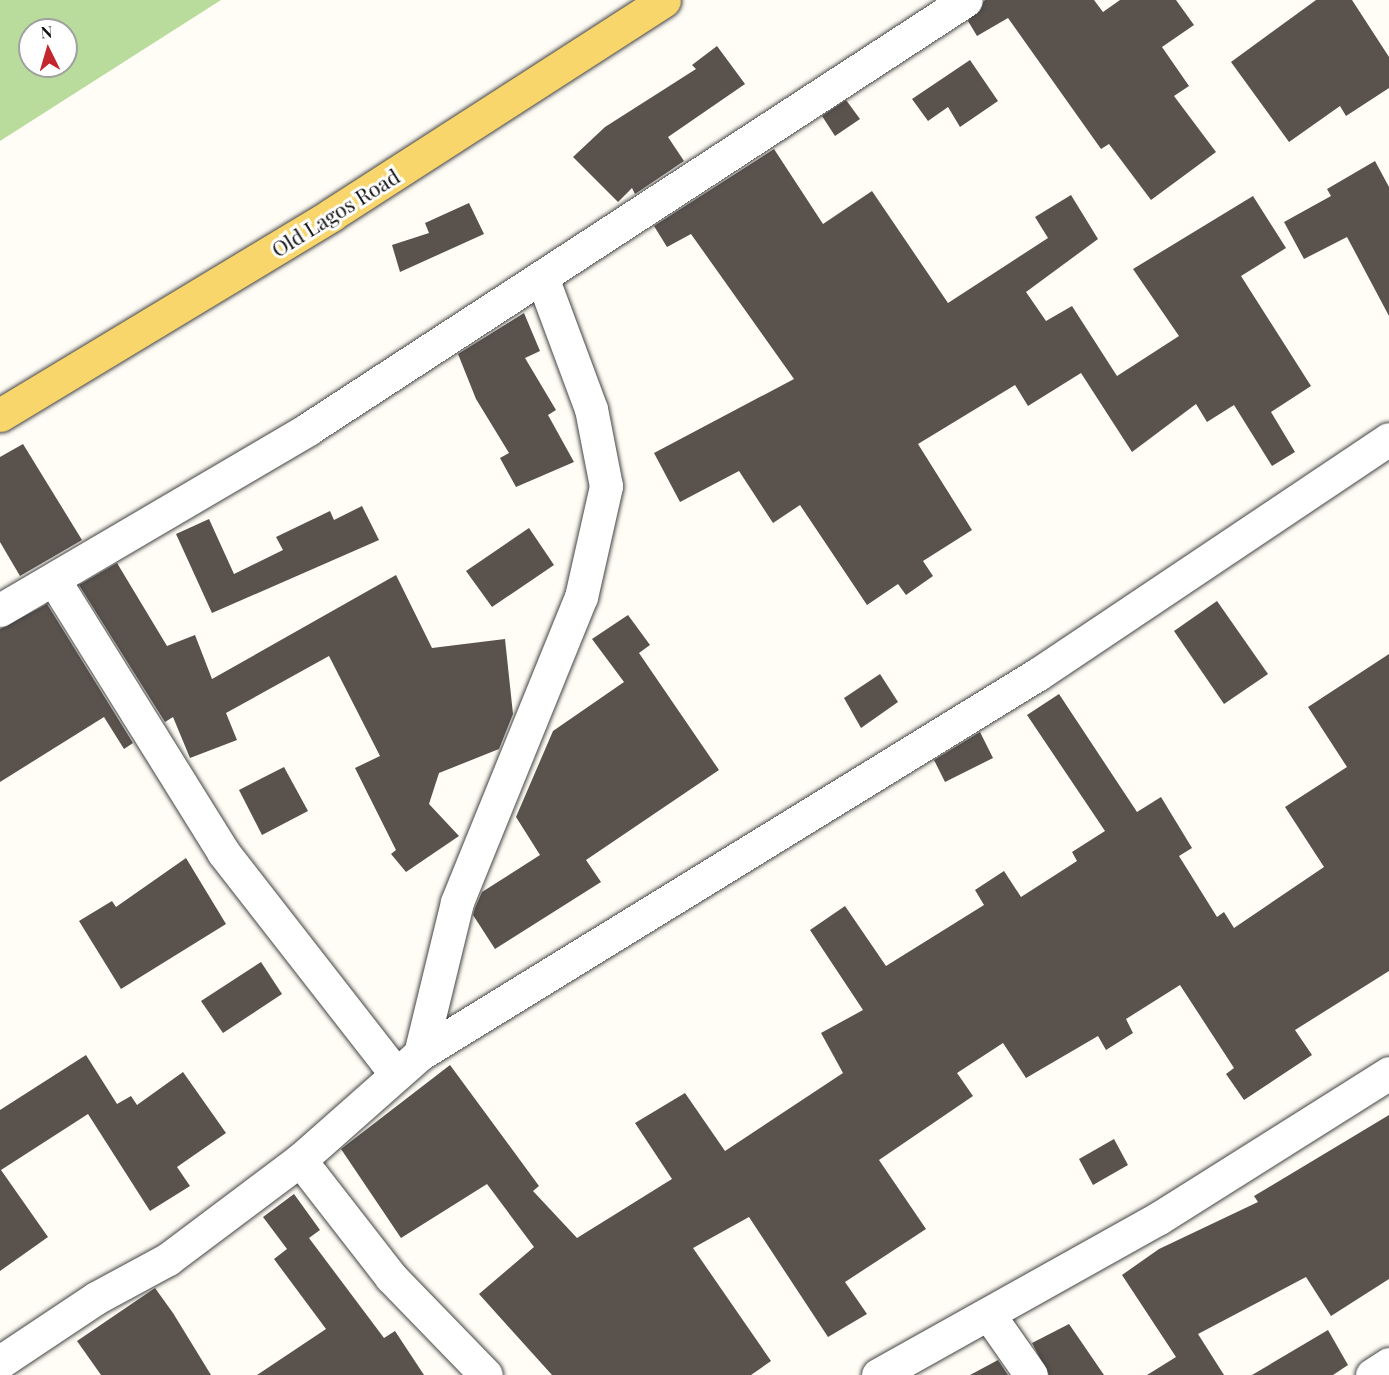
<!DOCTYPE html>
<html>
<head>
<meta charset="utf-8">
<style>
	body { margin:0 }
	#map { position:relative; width:1389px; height:1375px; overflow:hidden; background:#fffdf5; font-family:"Playfair Display",serif }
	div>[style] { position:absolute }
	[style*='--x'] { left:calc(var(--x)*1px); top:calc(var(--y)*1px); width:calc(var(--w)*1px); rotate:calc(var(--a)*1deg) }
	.forest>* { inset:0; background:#b9dc9c }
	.building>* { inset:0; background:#5a524d }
	.roads { filter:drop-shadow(0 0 2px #444) drop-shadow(0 0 2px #444) }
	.street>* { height:33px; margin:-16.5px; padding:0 16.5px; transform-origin:16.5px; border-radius:16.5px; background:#fff }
	.primary>* { height:33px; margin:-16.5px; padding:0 16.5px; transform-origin:16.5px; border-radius:16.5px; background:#f9d66b }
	span { translate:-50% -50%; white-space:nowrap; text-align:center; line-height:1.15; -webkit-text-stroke:6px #fff; paint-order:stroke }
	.street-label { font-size:21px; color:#111 }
	.north { position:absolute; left:18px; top:18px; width:60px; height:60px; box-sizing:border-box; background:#fff; border:2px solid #a0a0a0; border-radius:50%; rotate:355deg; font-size:16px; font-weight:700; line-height:24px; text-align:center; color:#111 }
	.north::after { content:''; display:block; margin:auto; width:21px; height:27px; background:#c4262e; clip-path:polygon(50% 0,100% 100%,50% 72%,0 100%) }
</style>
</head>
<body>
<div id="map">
	<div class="forest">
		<div style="clip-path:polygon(evenodd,0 0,221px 0,0 141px,0 0,30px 30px,66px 30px,66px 66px,30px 66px,30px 30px)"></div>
	</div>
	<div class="building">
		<div style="clip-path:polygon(1094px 0,1103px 12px,1120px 0,1176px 0,1194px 25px,1162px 47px,1189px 86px,1174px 96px,1216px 152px,1151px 200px,1109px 144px,1101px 149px,1008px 18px,977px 36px,968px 21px,985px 0)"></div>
		<div style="clip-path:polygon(1316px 0,1352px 0,1389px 57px,1389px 88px,1346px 116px,1340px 106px,1289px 142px,1231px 62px)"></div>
		<div style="clip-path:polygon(717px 46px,745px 84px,668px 137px,684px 161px,635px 194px,632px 188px,618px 202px,573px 157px,605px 127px,696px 69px,692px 65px)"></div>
		<div style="clip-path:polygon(970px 60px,998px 101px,960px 127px,948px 107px,928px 121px,912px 99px)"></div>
		<div style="clip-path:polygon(846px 100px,860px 119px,835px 136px,822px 116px)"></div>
		<div style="clip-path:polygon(774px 149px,823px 224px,872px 191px,948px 303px,1048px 238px,1035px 217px,1071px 195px,1098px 239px,1026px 292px,1046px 321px,1072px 306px,1117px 376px,1179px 336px,1133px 269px,1253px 196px,1286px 248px,1241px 276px,1311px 386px,1271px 412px,1295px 452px,1272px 466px,1234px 405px,1207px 422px,1196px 404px,1132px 452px,1081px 373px,1028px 406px,1015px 385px,918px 444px,972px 530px,923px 561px,933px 576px,906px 595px,898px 584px,867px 605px,800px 505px,773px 523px,739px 471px,680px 502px,654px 453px,794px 379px,691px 234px,667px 247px,654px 226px)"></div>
		<div style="clip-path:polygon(1375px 161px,1389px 187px,1389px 316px,1347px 237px,1304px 259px,1284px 222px,1331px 196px,1327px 189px)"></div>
		<div style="clip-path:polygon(469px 203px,484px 234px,400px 272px,392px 245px,429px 233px,425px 223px)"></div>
		<div style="clip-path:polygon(524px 313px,540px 351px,525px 358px,556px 410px,548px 415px,574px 462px,516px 487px,500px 458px,509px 453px,476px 399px,458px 354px)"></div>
		<div style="clip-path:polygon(23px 444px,82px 540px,20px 576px,0 542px,0 457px)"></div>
		<div style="clip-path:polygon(362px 506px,379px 540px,212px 613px,176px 534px,209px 519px,234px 574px,283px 550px,276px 537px,330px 511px,334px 520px)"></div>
		<div style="clip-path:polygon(529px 528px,554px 565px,492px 607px,466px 571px)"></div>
		<div style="clip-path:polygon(117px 563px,167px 646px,195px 635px,212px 679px,396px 575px,432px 648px,505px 639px,513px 714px,499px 749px,439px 773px,429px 804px,459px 836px,406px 872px,391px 854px,396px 850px,355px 768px,380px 756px,329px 656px,226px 713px,237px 740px,190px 758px,173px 717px,165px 722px,79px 585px)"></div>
		<div style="clip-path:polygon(1217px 601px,1268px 674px,1224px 704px,1174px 631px)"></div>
		<div style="clip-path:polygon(47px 604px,133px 743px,124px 749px,104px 717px,0 782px,0 629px)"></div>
		<div style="clip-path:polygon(628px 615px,650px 645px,639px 653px,719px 770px,586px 860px,601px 882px,495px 949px,473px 915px,475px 908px,482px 892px,540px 855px,516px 817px,553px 731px,624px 682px,592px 639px)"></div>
		<div style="clip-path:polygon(1389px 654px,1389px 971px,1295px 1030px,1312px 1055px,1244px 1100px,1226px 1074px,1234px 1068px,1180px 985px,1126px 1019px,1133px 1033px,1106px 1050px,1098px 1036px,1026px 1078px,1003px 1043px,957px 1073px,973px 1096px,879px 1160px,926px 1229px,845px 1282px,867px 1314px,828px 1337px,749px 1217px,693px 1248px,771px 1361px,751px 1375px,552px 1375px,479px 1294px,534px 1247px,487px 1184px,401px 1238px,341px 1149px,450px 1065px,539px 1186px,533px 1191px,577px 1238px,672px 1179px,635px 1123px,685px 1093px,725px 1151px,843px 1073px,821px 1033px,863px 1010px,810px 930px,845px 906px,886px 966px,984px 905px,975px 890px,1004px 871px,1021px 897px,1077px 861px,1072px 852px,1105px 831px,1027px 715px,1059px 694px,1137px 812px,1161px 797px,1192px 848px,1179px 856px,1217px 917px,1224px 912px,1234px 928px,1324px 867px,1285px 807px,1347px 767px,1308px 707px)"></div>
		<div style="clip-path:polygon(880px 674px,898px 702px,861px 728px,844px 698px)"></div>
		<div style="clip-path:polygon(980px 732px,993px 758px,945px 782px,934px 760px)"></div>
		<div style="clip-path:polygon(284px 767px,308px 811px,262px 835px,239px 790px)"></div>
		<div style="clip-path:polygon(186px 858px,226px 924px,121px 989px,79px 921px,112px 901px,116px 907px)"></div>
		<div style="clip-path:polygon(261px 962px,282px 994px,223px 1033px,201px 1001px)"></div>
		<div style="clip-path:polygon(86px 1055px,117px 1104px,131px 1096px,137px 1105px,183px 1072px,226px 1133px,177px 1167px,190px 1186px,150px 1211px,88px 1114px,1px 1170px,48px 1237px,0 1271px,0 1110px)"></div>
		<div style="clip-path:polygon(1389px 1115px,1389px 1279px,1331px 1316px,1306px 1277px,1198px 1334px,1224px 1375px,1147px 1375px,1176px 1357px,1122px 1275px,1159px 1249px,1258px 1202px,1254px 1196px)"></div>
		<div style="clip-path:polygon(1114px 1139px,1128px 1165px,1093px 1185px,1079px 1159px)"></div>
		<div style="clip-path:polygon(294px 1194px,320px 1230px,309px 1238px,384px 1338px,395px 1331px,424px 1375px,257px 1375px,326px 1329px,274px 1259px,287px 1249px,263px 1217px)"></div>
		<div style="clip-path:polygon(155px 1288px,173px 1313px,211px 1375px,101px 1375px,77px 1341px)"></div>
		<div style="clip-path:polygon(1069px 1324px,1104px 1375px,1049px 1375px,1032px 1343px)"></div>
		<div style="clip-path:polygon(1328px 1330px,1348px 1365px,1333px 1375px,1252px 1375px)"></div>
		<div style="clip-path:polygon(998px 1360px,1008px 1375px,970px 1375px)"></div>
	</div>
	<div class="roads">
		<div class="street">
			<div style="--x:54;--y:580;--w:320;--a:58.1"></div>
			<div style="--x:223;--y:852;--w:281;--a:52.1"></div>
			<div style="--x:0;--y:610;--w:357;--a:-30.4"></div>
			<div style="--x:308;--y:429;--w:785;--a:-33.1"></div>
			<div style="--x:420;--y:1054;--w:156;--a:-76.3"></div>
			<div style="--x:457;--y:902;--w:329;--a:-67.9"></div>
			<div style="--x:581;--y:597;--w:114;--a:-77.3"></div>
			<div style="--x:606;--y:486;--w:78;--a:-101"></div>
			<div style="--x:591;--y:409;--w:141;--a:-110.4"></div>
			<div style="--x:300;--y:1160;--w:148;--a:52.1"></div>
			<div style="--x:391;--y:1277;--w:136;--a:45.9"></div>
			<div style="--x:989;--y:1315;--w:73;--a:55"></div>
			<div style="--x:0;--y:1362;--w:115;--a:-33.7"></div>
			<div style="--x:96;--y:1298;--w:82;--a:-28.4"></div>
			<div style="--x:168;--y:1259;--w:165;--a:-36.9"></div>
			<div style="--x:300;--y:1160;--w:160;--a:-41.5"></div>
			<div style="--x:420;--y:1054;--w:725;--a:-31.59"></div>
			<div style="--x:1038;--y:674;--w:422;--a:-33.8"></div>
			<div style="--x:878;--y:1375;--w:322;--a:-29.2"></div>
			<div style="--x:1159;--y:1218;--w:272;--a:-32.2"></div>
			<div style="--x:1372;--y:1375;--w:20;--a:-33"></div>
		</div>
		<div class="primary">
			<div style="--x:0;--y:415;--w:387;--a:-31.1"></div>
			<div style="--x:331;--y:215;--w:396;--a:-32.8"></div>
		</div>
	</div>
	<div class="street-label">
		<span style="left:335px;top:212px;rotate:-32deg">Old Lagos Road</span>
	</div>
	<div class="north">N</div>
</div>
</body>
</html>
